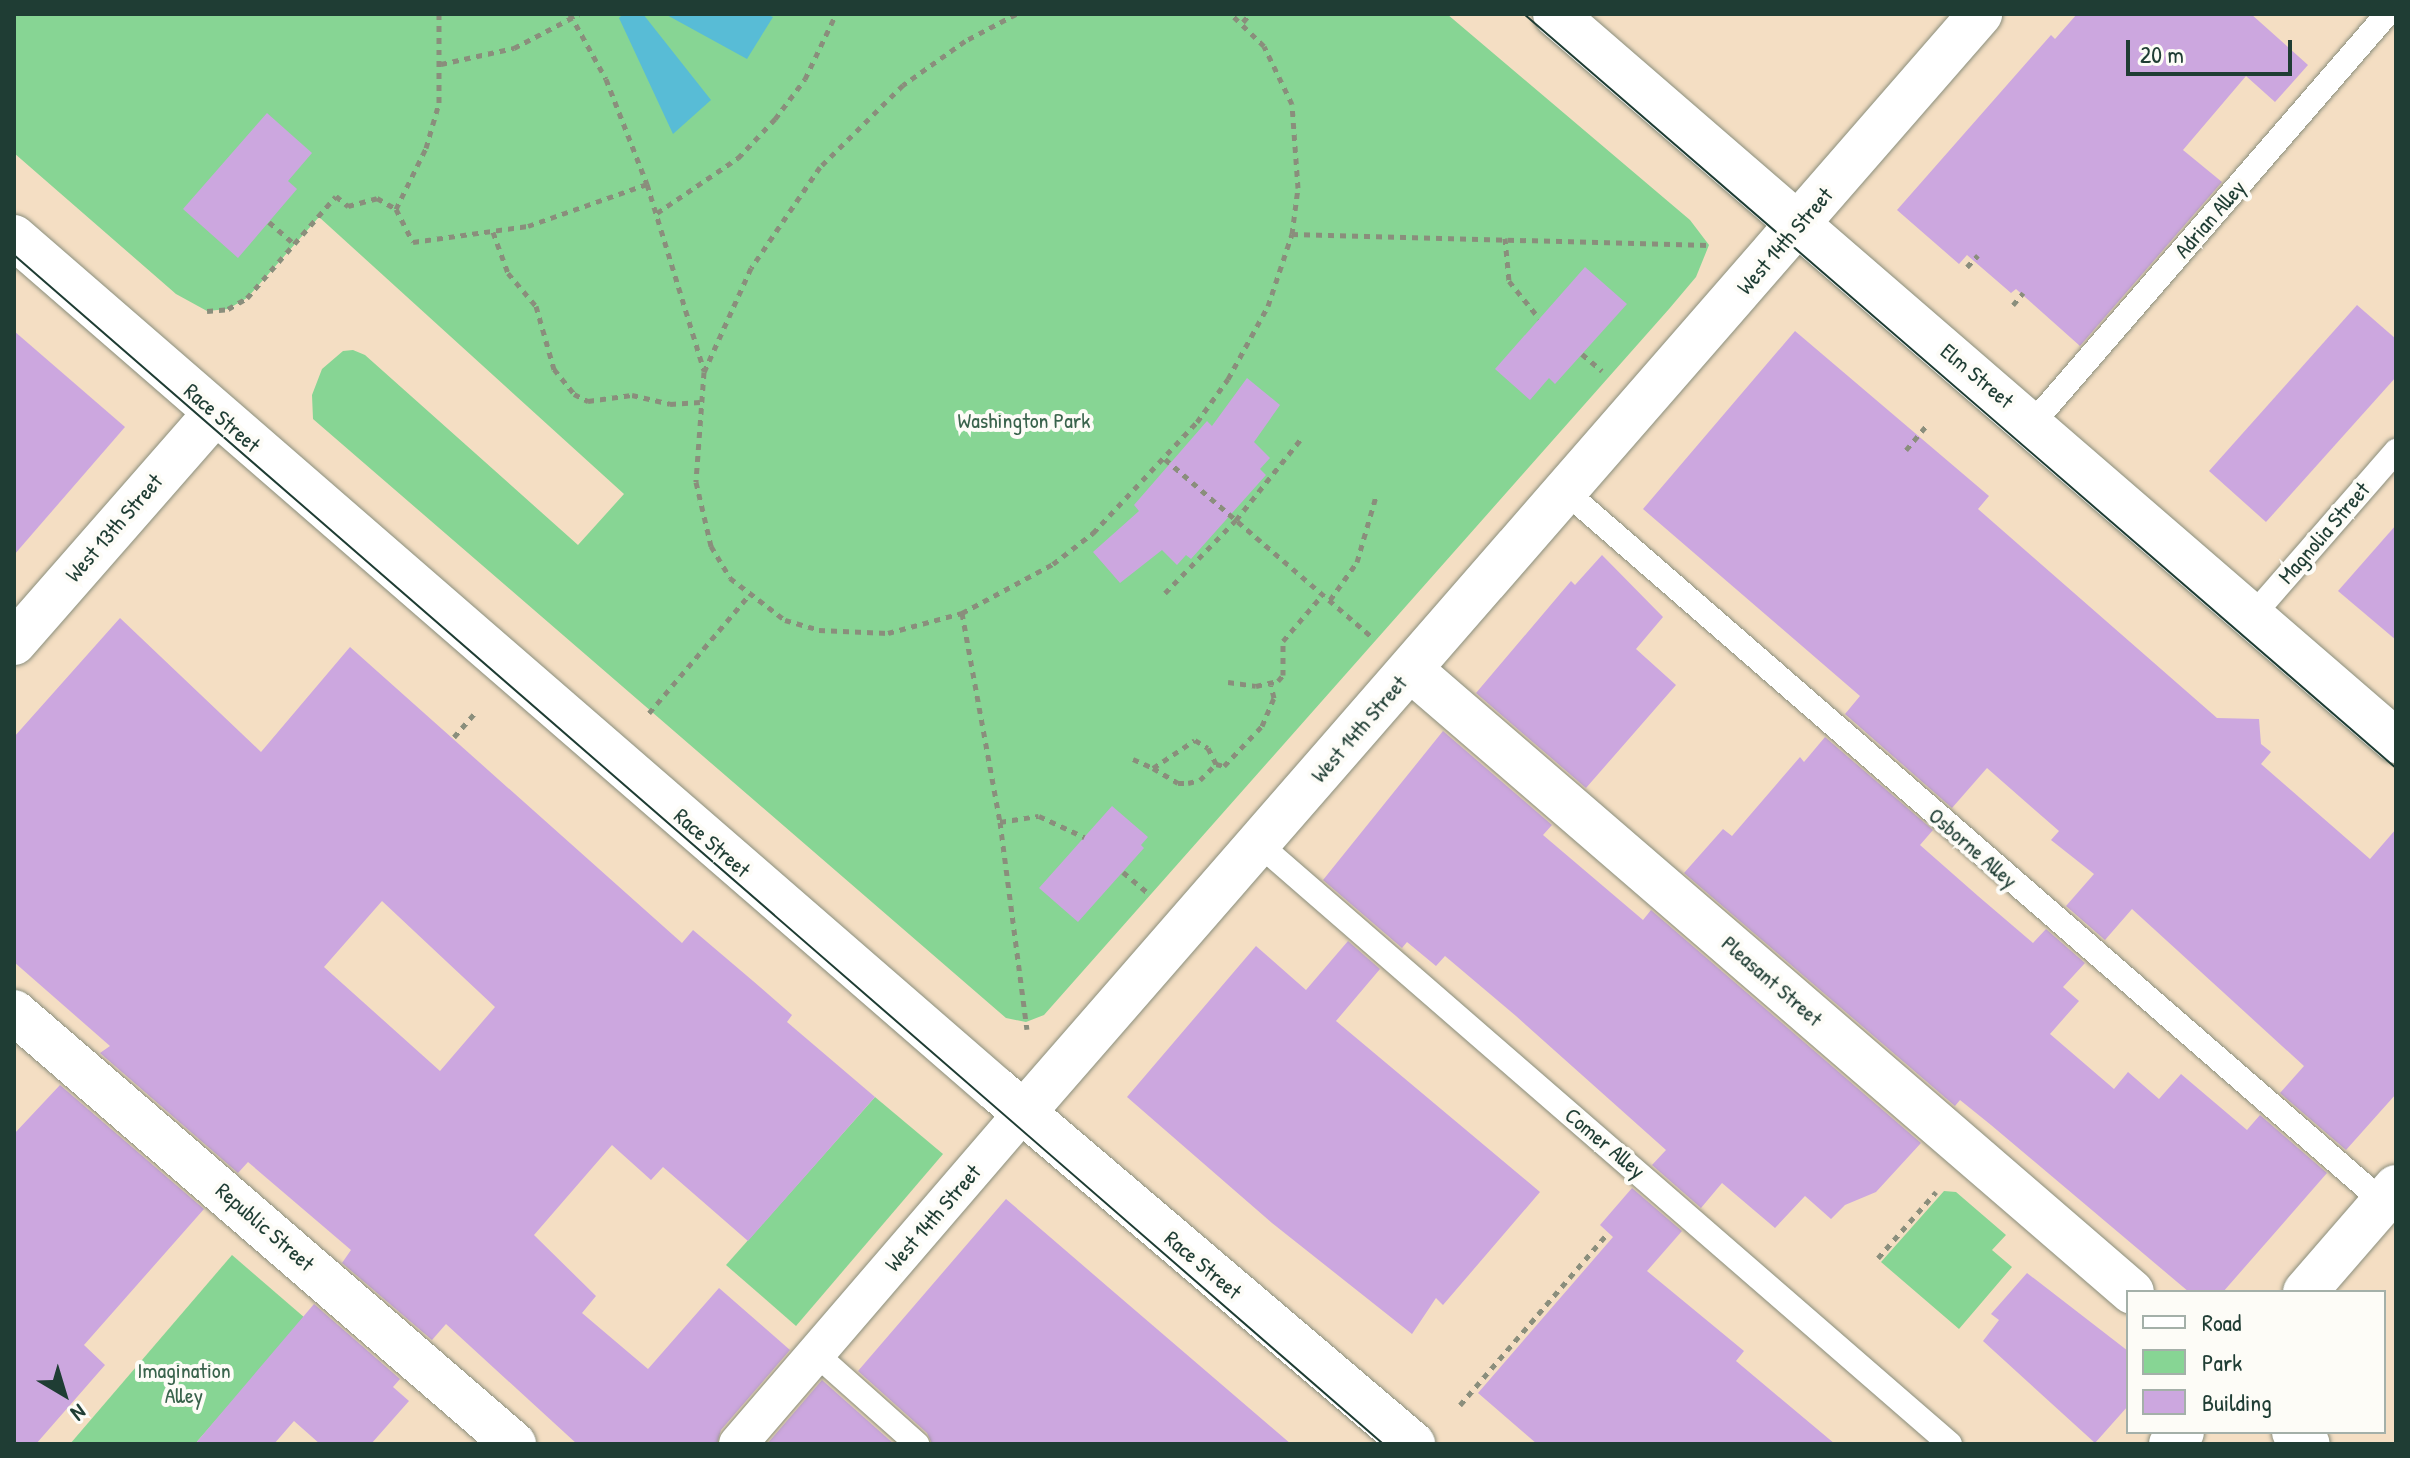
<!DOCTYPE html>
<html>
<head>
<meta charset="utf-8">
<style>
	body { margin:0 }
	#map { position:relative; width:2410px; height:1458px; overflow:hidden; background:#f4dec3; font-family:"Patrick Hand",sans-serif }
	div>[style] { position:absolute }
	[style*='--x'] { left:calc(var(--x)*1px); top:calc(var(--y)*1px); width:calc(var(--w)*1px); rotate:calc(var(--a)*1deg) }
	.green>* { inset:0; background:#87d594 }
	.water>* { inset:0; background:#58bcd6 }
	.building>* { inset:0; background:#cca7df }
	.path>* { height:5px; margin-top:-2.5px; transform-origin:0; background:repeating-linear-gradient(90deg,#8a8e7c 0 6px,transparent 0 12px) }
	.roads { filter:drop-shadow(0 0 2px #8a8e7c) drop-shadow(0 0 2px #8a8e7c) }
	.service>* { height:24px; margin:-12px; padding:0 12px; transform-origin:12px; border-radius:12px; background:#fff }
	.pedestrian>* { height:38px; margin:-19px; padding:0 19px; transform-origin:19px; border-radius:19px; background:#fff }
	.minor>* { height:44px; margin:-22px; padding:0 22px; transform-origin:22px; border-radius:22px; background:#fff }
	.tertiary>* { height:44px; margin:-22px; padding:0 22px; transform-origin:22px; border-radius:22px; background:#fff }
	.tram>* { height:2px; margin:-1px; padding:0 1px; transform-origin:1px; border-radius:1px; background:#1f3d34 }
	span { translate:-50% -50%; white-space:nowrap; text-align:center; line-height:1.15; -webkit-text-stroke:8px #fdfcf7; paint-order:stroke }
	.street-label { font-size:22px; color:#1f3d34 }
	.park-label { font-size:22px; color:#39634c }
	.frame { position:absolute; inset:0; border:16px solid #1f3d34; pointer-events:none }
	.legend { position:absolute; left:2126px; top:1290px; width:260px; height:144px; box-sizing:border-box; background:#fdfcf7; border:2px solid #a4b0a9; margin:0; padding:10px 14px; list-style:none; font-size:24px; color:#1f3d34 }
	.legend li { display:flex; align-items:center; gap:16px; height:40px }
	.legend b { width:40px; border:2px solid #a4b0a9 }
	.north { position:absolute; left:24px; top:1354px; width:80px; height:80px; -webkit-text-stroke:6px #fdfcf7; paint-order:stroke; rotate:142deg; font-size:22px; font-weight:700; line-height:32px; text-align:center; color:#1f3d34 }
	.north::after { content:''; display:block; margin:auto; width:28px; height:36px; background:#1f3d34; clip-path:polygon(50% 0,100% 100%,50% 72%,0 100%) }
	.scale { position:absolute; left:2126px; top:40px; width:166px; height:36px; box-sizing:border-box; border:4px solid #1f3d34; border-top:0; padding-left:10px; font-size:24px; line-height:28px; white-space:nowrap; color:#1f3d34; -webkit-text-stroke:6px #fdfcf7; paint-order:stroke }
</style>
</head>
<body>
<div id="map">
	<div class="green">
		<div style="clip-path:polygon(14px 14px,1447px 14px,1690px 220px,1709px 245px,1696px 277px,1669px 309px,1044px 1015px,1026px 1022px,1006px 1018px,313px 419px,312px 395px,322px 369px,343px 351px,353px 350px,365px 355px,578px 545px,624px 494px,319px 217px,247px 298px,228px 309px,207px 311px,176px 294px,14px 153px)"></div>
		<div style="clip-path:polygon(875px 1097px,943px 1154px,796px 1326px,726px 1265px)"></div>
		<div style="clip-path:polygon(1944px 1191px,1956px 1192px,2006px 1235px,1992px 1250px,2012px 1267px,1959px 1329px,1881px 1262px)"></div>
		<div style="clip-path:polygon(232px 1255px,305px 1318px,195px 1444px,70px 1444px)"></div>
	</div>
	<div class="water">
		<div style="clip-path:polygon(623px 14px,643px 14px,711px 100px,673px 134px,619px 18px)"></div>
		<div style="clip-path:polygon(665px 14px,765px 14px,773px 17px,747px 59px)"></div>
	</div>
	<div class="building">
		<div style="clip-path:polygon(2077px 14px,2251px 14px,2308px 65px,2275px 102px,2246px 76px,2183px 150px,2222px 182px,2080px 346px,2016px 289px,2011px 293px,1967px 255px,1959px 264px,1897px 210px,2051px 35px,2055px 39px)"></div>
		<div style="clip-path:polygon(267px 113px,312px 153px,288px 181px,297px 189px,238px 258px,183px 209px)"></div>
		<div style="clip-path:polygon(1585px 267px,1627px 304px,1555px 384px,1549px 378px,1530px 400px,1495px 369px)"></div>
		<div style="clip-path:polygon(2357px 305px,2396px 339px,2396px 377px,2266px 522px,2209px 471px)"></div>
		<div style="clip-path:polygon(14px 331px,125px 427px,14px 555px)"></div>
		<div style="clip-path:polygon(1795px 331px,1989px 496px,1978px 509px,2217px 718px,2259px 719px,2261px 744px,2271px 752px,2261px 764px,2370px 859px,2396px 829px,2396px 1094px,2346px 1150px,2280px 1093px,2304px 1066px,2132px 909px,2105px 940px,2066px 906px,2094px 874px,2051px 840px,2059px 831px,1987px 768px,1952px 808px,1845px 714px,1860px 696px,1643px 509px)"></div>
		<div style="clip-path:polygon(1247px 378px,1280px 405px,1254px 442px,1270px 458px,1260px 469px,1266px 475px,1191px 559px,1186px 555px,1177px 565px,1162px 550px,1120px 583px,1093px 552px,1139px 511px,1134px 505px,1207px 421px,1212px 426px)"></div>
		<div style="clip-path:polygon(2396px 525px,2396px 640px,2338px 591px)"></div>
		<div style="clip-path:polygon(1602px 555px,1663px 617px,1636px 649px,1676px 685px,1586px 788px,1476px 693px,1571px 581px,1575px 585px)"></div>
		<div style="clip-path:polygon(evenodd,120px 618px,261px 752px,350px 647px,682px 943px,693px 930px,753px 981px,792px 1015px,787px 1022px,875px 1097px,748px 1241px,663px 1167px,651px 1180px,612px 1145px,534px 1235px,596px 1296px,582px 1313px,648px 1369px,719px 1288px,790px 1350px,721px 1430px,717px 1444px,577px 1444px,446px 1324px,432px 1340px,342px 1263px,351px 1250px,248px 1162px,238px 1173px,100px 1053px,110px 1046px,14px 962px,14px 737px,120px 618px,382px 901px,495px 1007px,440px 1071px,324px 967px,382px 901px)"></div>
		<div style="clip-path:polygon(1443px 731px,1552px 825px,1543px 835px,1643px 920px,1651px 910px,1921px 1143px,1876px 1192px,1845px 1205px,1831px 1219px,1805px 1196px,1775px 1228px,1722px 1183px,1701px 1208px,1652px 1165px,1666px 1150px,1516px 1016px,1445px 956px,1436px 966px,1407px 942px,1402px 948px,1323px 880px)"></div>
		<div style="clip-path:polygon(1825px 737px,1933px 830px,1920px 845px,1978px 896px,2033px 943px,2046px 929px,2085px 963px,2063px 987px,2079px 1001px,2050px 1034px,2114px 1089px,2128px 1072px,2159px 1099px,2181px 1074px,2247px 1130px,2260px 1115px,2327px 1173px,2223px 1292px,2189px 1292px,1991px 1125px,1960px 1100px,1955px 1106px,1684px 873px,1723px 829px,1732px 836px,1800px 757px,1804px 762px)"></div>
		<div style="clip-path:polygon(1112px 806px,1148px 837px,1141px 845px,1144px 848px,1078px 922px,1039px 888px)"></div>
		<div style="clip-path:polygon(1348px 941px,1380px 969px,1336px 1021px,1540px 1192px,1443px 1305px,1436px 1298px,1412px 1334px,1272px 1223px,1127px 1097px,1256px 946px,1306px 990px)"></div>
		<div style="clip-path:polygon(60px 1085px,204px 1209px,84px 1345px,105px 1365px,36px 1444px,14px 1444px,14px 1134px)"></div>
		<div style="clip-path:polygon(1632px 1188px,1682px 1231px,1647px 1271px,1744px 1351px,1736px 1361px,1835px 1444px,1537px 1444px,1478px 1393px,1613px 1237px,1600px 1225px)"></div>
		<div style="clip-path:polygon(1006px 1199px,1108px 1287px,1291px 1444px,932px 1444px,927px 1433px,858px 1371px)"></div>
		<div style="clip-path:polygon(2027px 1273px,2128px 1351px,2128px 1406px,2095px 1443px,1983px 1341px,1999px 1320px,1991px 1314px)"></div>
		<div style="clip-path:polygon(314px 1304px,400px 1379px,393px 1387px,409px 1401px,371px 1444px,320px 1444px,294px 1421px,274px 1444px,195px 1444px)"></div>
		<div style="clip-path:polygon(822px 1380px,894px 1444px,767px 1444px)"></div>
	</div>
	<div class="path">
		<div style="--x:570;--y:14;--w:74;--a:61"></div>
		<div style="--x:606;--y:79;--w:113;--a:68.7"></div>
		<div style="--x:647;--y:184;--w:195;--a:73"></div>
		<div style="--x:1016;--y:14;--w:58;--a:152.1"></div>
		<div style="--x:965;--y:41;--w:76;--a:144.6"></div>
		<div style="--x:903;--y:85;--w:117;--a:135.3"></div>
		<div style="--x:820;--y:167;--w:122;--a:124.3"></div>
		<div style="--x:751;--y:268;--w:114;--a:114.3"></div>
		<div style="--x:704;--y:372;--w:110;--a:94.2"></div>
		<div style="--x:696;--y:482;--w:66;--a:76.8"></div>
		<div style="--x:711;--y:546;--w:37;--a:59"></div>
		<div style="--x:730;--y:578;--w:69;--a:37.4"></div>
		<div style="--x:785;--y:620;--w:35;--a:16"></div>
		<div style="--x:819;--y:630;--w:69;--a:2.5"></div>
		<div style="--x:888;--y:633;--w:77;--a:-15.1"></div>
		<div style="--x:962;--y:613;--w:103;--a:-28.3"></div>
		<div style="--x:1053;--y:564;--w:51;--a:-37.8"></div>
		<div style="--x:1093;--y:533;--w:152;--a:-46.9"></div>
		<div style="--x:1197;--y:422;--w:53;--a:-54.2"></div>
		<div style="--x:1228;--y:379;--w:83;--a:-61.3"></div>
		<div style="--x:1268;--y:306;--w:76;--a:-71.6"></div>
		<div style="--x:1292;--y:234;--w:46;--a:-82.6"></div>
		<div style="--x:1298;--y:188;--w:84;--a:-94.1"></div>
		<div style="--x:1292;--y:104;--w:64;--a:-115.8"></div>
		<div style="--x:1264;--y:46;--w:46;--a:-135.9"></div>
		<div style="--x:1243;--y:22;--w:11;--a:-49"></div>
		<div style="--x:441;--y:64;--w:75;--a:-12.4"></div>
		<div style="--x:514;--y:48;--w:73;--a:-27.6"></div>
		<div style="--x:396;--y:209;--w:68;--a:-63.8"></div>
		<div style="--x:426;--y:148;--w:47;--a:-73.9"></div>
		<div style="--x:439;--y:103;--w:89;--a:-90"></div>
		<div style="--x:657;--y:213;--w:98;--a:-34.2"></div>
		<div style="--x:738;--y:158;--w:54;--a:-46.5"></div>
		<div style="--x:775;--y:119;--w:50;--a:-53.1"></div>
		<div style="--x:805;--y:79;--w:72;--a:-64.5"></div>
		<div style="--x:269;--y:222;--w:33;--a:41"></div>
		<div style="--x:493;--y:232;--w:44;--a:69.9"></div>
		<div style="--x:508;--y:273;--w:43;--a:49.7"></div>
		<div style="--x:536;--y:306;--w:66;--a:74.1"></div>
		<div style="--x:554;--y:369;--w:32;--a:51"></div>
		<div style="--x:574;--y:394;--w:16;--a:27"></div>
		<div style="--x:588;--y:401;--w:44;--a:-7.8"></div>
		<div style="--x:632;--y:395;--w:39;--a:13"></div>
		<div style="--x:670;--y:404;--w:30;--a:-4"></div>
		<div style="--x:1292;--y:234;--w:417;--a:1.5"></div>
		<div style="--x:1505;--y:238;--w:43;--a:84.7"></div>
		<div style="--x:1509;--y:281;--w:48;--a:51"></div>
		<div style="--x:1967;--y:267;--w:16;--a:-47"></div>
		<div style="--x:2013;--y:305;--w:16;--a:-50"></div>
		<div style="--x:207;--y:311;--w:21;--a:-5"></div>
		<div style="--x:228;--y:309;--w:22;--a:-30"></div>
		<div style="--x:247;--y:298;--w:135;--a:-48.9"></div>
		<div style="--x:336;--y:196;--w:16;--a:40"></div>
		<div style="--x:348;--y:206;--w:30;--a:-15"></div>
		<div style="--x:377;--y:198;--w:22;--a:30"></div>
		<div style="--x:396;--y:209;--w:37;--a:63"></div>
		<div style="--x:413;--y:242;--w:116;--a:-7.9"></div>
		<div style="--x:528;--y:226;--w:126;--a:-19.4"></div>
		<div style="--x:1582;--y:354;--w:26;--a:40"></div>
		<div style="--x:1906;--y:450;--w:35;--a:-50"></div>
		<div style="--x:1165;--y:459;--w:272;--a:40.7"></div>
		<div style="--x:1165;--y:593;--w:102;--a:-45.8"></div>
		<div style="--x:1236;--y:520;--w:104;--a:-51.3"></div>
		<div style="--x:1330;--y:600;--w:47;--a:-54.6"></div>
		<div style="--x:1357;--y:562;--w:69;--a:-73.9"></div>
		<div style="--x:962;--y:613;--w:212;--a:79.7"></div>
		<div style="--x:1000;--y:822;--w:209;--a:82.6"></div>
		<div style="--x:1228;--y:682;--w:28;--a:8"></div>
		<div style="--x:1256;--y:686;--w:23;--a:-13"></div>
		<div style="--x:1278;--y:681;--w:8;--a:-50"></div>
		<div style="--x:1283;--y:675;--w:34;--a:-90"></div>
		<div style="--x:1283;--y:641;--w:62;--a:-49.6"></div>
		<div style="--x:649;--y:713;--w:155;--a:-49.7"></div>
		<div style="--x:454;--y:737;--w:33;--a:-49"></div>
		<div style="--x:1133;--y:759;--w:22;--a:24"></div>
		<div style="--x:1153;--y:768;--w:50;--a:-33.7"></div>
		<div style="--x:1195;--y:740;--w:15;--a:32"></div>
		<div style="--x:1208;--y:748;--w:18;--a:63"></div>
		<div style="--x:1216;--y:764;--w:8;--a:14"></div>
		<div style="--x:1224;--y:766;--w:55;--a:-46.5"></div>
		<div style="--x:1262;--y:726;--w:30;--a:-67"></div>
		<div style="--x:1274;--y:698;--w:13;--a:-103"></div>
		<div style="--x:1153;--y:768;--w:29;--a:31"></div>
		<div style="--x:1178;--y:783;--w:10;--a:0"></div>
		<div style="--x:1188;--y:783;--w:12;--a:-14"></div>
		<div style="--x:1200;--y:780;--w:23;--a:-45"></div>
		<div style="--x:1000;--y:822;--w:39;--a:-9"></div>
		<div style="--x:1039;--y:816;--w:50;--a:25"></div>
		<div style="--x:1123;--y:872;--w:33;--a:40"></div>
		<div style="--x:1878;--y:1258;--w:88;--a:-48.7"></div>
		<div style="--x:1460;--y:1405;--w:227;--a:-49.3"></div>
	</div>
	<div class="roads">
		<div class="service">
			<div style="--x:2032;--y:424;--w:542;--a:-49.11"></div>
			<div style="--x:1566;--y:492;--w:1082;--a:40.99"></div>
			<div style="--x:2253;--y:615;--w:218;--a:-48.9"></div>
			<div style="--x:1259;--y:844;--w:915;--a:40.97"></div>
			<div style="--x:815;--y:1353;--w:137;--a:41.7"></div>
		</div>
		<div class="pedestrian">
			<div style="--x:738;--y:1444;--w:438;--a:-49.3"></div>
		</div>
		<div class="minor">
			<div style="--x:1411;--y:670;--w:952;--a:40.78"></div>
			<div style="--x:14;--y:1012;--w:661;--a:40.83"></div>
			<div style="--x:1024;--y:1112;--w:1456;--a:-48.95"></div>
			<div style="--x:2305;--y:1292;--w:139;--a:-49.1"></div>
			<div style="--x:2294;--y:1432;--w:18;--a:41"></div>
			<div style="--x:2171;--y:1444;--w:16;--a:-47"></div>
		</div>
		<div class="tertiary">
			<div style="--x:1555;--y:14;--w:1112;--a:40.84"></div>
			<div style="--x:14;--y:237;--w:1300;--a:40.95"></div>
			<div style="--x:996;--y:1089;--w:548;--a:40.41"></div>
			<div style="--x:14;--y:643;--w:305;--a:-48.8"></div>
		</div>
	</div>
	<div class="tram">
		<div style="--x:1524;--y:14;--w:1153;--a:40.85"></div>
		<div style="--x:14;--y:255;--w:1813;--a:40.97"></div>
	</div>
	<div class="street-label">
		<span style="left:2210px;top:219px;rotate:-49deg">Adrian Alley</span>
		<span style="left:1785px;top:241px;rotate:-49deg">West 14th Street</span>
		<span style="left:1977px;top:376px;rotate:40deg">Elm Street</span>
		<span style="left:222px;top:418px;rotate:41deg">Race Street</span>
		<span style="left:114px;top:528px;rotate:-49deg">West 13th Street</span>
		<span style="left:2324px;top:533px;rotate:-49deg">Magnolia Street</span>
		<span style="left:1359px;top:729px;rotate:-49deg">West 14th Street</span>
		<span style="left:712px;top:843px;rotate:41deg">Race Street</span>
		<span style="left:1973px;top:848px;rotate:41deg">Osborne Alley</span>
		<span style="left:1772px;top:981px;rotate:41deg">Pleasant Street</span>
		<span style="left:1605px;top:1143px;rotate:40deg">Comer Alley</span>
		<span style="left:933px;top:1218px;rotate:-49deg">West 14th Street</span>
		<span style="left:265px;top:1227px;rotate:41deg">Republic Street</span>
		<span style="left:1203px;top:1265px;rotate:40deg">Race Street</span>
	</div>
	<div class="park-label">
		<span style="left:1024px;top:421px">Washington Park</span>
		<span style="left:184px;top:1383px">Imagination<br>Alley</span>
	</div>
	<div class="frame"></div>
	<ul class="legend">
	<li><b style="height:10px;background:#fff"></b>Road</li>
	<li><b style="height:22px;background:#87d594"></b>Park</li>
	<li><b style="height:22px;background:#cca7df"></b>Building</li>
	</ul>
	<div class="north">N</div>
	<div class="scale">20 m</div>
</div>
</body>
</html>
